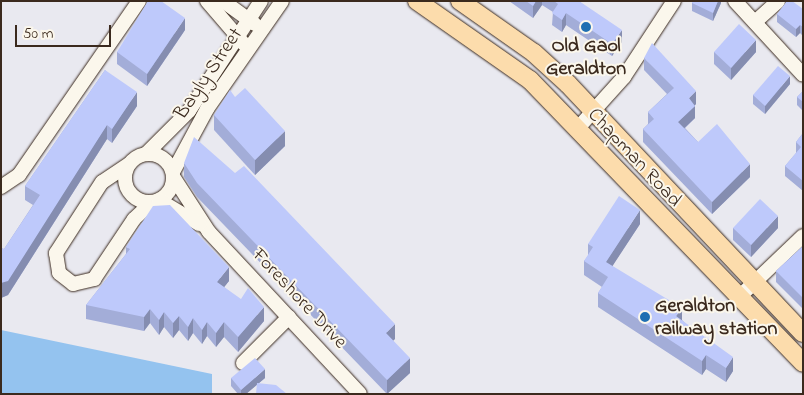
<!DOCTYPE html>
<html>
<head>
<meta charset="utf-8">
<style>
	body { margin:0 }
	#map { position:relative; width:804px; height:395px; overflow:hidden; background:#e9e9f0; font-family:"Indie Flower",sans-serif }
	div>[style] { position:absolute }
	[style*='--x'] { left:calc(var(--x)*1px); top:calc(var(--y)*1px); width:calc(var(--w)*1px); rotate:calc(var(--a)*1deg) }
	.water>* { inset:0; background:#94c3ef }
	.roads { filter:drop-shadow(0 0 1px #3b2a1e) drop-shadow(0 0 1px #3b2a1e) }
	.minor>* { height:14px; margin:-7px; padding:0 7px; transform-origin:7px; border-radius:7px; background:#fbf7ec }
	.minor>.ring { margin:-7px; padding:0; box-sizing:content-box; background:none; border:14px solid #fbf7ec; border-radius:50% }
	.major>* { height:18px; margin:-9px; padding:0 9px; transform-origin:9px; border-radius:9px; background:#fcdcac }
	.wall>* { inset:0; background:#a3add8 }
	.shaded-wall>* { inset:0; background:#858db0 }
	.building>* { inset:0; background:#bec9fb }
	.dots>* { width:14px; height:14px; translate:-50% -50%; box-sizing:border-box; border:2px solid #fbf7ec; border-radius:50% }
	span { translate:-50% -50%; white-space:nowrap; text-align:center; line-height:1.15; -webkit-text-stroke:4px #fbf7ec; paint-order:stroke }
	.poi-label { font-size:20px; color:#3b2a1e; font-weight:700 }
	.left { translate:0 -50%; text-align:left }
	.street-label { font-size:20px; color:#3b2a1e }
	.frame { position:absolute; inset:0; border:2px solid #3b2a1e; pointer-events:none }
	.scale { position:absolute; left:15px; top:25px; width:96px; height:22px; box-sizing:border-box; border:2px solid #3b2a1e; border-top:0; padding-left:6px; font-size:15px; line-height:18px; white-space:nowrap; color:#3b2a1e; -webkit-text-stroke:4px #fbf7ec; paint-order:stroke }
</style>
</head>
<body>
<div id="map">
	<div class="water">
		<div style="clip-path:polygon(1px 330px,212px 374px,212px 394px,1px 394px)"></div>
	</div>
	<div class="roads">
		<div class="minor">
			<div style="--x:207;--y:1;--w:57;--a:49.3"></div>
			<div style="--x:223;--y:1;--w:39;--a:36"></div>
			<div style="--x:735;--y:1;--w:100;--a:47.4"></div>
			<div style="--x:755;--y:22;--w:31;--a:-42"></div>
			<div style="--x:578;--y:128;--w:69;--a:-48"></div>
			<div style="--x:624;--y:77;--w:91;--a:-56.7"></div>
			<div class="ring" style="left:125px;top:154px;width:34px;height:34px"></div>
			<div style="--x:146;--y:154;--w:61;--a:-45"></div>
			<div style="--x:189;--y:111;--w:131;--a:-56.8"></div>
			<div style="--x:129;--y:164;--w:32;--a:146"></div>
			<div style="--x:102;--y:182;--w:85;--a:122.9"></div>
			<div style="--x:56;--y:253;--w:20;--a:81"></div>
			<div style="--x:59;--y:273;--w:18;--a:38"></div>
			<div style="--x:73;--y:284;--w:22;--a:-13"></div>
			<div style="--x:94;--y:279;--w:72;--a:-56.3"></div>
			<div style="--x:134;--y:219;--w:25;--a:-43"></div>
			<div style="--x:173;--y:172;--w:72;--a:-61.6"></div>
			<div style="--x:207;--y:109;--w:131;--a:-55.2"></div>
			<div style="--x:174;--y:178;--w:64;--a:57.1"></div>
			<div style="--x:209;--y:232;--w:221;--a:47"></div>
			<div style="--x:1;--y:187;--w:22;--a:-34"></div>
			<div style="--x:19;--y:175;--w:211;--a:-55.4"></div>
			<div style="--x:159;--y:200;--w:47;--a:31"></div>
			<div style="--x:737;--y:299;--w:91;--a:-43.7"></div>
			<div style="--x:243;--y:363;--w:65;--a:-45"></div>
		</div>
		<div class="major">
			<div style="--x:417;--y:1;--w:138;--a:35"></div>
			<div style="--x:530;--y:80;--w:393;--a:46"></div>
			<div style="--x:460;--y:1;--w:90;--a:35.1"></div>
			<div style="--x:534;--y:53;--w:46;--a:42.4"></div>
			<div style="--x:568;--y:84;--w:342;--a:46.7"></div>
		</div>
	</div>
	<div class="wall">
		<div style="clip-path:polygon(509px 1px,579px 1px,622px 42px,612px 56px,566px 25px,562px 32px,552px 25px,553px 12px,542px 5px,533px 18px)"></div>
		<div style="clip-path:polygon(721px 1px,721px 3px,713px 21px,692px 11px,692px 3px)"></div>
		<div style="clip-path:polygon(803px 9px,803px 36px,800px 33px,796px 37px,777px 22px,777px 14px)"></div>
		<div style="clip-path:polygon(185px 30px,147px 86px,117px 64px,117px 52px)"></div>
		<div style="clip-path:polygon(714px 52px,756px 52px,731px 80px,714px 64px)"></div>
		<div style="clip-path:polygon(644px 58px,696px 104px,695px 105px,695px 118px,685px 128px,698px 142px,750px 177px,712px 214px,643px 142px,643px 129px,648px 124px,648px 112px,667px 94px,644px 70px)"></div>
		<div style="clip-path:polygon(105px 70px,137px 106px,112px 143px,107px 139px,8px 295px,1px 298px,1px 248px,4px 249px,33px 205px,25px 200px,25px 186px)"></div>
		<div style="clip-path:polygon(790px 84px,765px 114px,753px 104px,753px 95px)"></div>
		<div style="clip-path:polygon(803px 91px,803px 111px,797px 105px,797px 97px)"></div>
		<div style="clip-path:polygon(235px 97px,285px 146px,255px 175px,214px 130px,214px 115px)"></div>
		<div style="clip-path:polygon(803px 133px,803px 191px,785px 176px,785px 166px,796px 153px,796px 142px)"></div>
		<div style="clip-path:polygon(184px 163px,395px 339px,393px 340px,410px 373px,387px 394px,197px 197px,184px 177px)"></div>
		<div style="clip-path:polygon(640px 224px,612px 266px,682px 320px,733px 371px,726px 382px,706px 369px,702px 375px,598px 307px,598px 293px,602px 287px,584px 275px,584px 261px,588px 256px,588px 244px)"></div>
		<div style="clip-path:polygon(733px 228px,778px 228px,751px 257px,733px 240px)"></div>
		<div style="clip-path:polygon(803px 246px,803px 309px,776px 282px,776px 271px)"></div>
		<div style="clip-path:polygon(126px 247px,229px 281px,224px 287px,264px 321px,238px 352px,224px 337px,216px 347px,207px 336px,202px 344px,193px 333px,188px 341px,179px 330px,173px 338px,164px 327px,159px 335px,150px 323px,144px 331px,86px 319px,86px 305px,126px 254px)"></div>
		<div style="clip-path:polygon(231px 378px,265px 378px,246px 394px,238px 394px,231px 386px)"></div>
	</div>
	<div class="shaded-wall">
		<div style="clip-path:polygon(536px 1px,542px 1px,542px 5px,533px 18px,533px 6px)"></div>
		<div style="clip-path:polygon(718px 1px,721px 1px,721px 3px,713px 21px,713px 13px)"></div>
		<div style="clip-path:polygon(566px 13px,566px 25px,562px 32px,562px 20px)"></div>
		<div style="clip-path:polygon(185px 18px,185px 30px,147px 86px,147px 74px)"></div>
		<div style="clip-path:polygon(800px 25px,800px 33px,796px 37px,796px 29px)"></div>
		<div style="clip-path:polygon(622px 30px,622px 42px,612px 56px,612px 44px)"></div>
		<div style="clip-path:polygon(756px 40px,756px 52px,731px 80px,731px 68px)"></div>
		<div style="clip-path:polygon(790px 76px,790px 84px,765px 114px,765px 106px)"></div>
		<div style="clip-path:polygon(696px 91px,696px 104px,689px 111px,689px 98px)"></div>
		<div style="clip-path:polygon(137px 92px,137px 106px,112px 143px,112px 129px)"></div>
		<div style="clip-path:polygon(695px 106px,695px 118px,678px 134px,678px 122px)"></div>
		<div style="clip-path:polygon(107px 125px,107px 139px,8px 295px,1px 298px,1px 283px)"></div>
		<div style="clip-path:polygon(285px 131px,285px 146px,255px 175px,255px 160px)"></div>
		<div style="clip-path:polygon(750px 164px,750px 177px,712px 214px,712px 202px)"></div>
		<div style="clip-path:polygon(640px 210px,640px 224px,606px 276px,606px 262px)"></div>
		<div style="clip-path:polygon(778px 216px,778px 228px,751px 257px,751px 245px)"></div>
		<div style="clip-path:polygon(229px 267px,229px 281px,217px 296px,217px 282px)"></div>
		<div style="clip-path:polygon(264px 307px,264px 321px,238px 352px,238px 337px)"></div>
		<div style="clip-path:polygon(682px 308px,682px 322px,676px 316px)"></div>
		<div style="clip-path:polygon(150px 309px,150px 323px,144px 331px,144px 317px)"></div>
		<div style="clip-path:polygon(164px 312px,164px 327px,159px 335px,159px 320px)"></div>
		<div style="clip-path:polygon(179px 316px,179px 330px,173px 338px,173px 323px)"></div>
		<div style="clip-path:polygon(193px 318px,193px 333px,188px 341px,188px 327px)"></div>
		<div style="clip-path:polygon(207px 322px,207px 336px,202px 344px,202px 330px)"></div>
		<div style="clip-path:polygon(224px 322px,224px 337px,216px 347px,216px 333px)"></div>
		<div style="clip-path:polygon(395px 324px,395px 339px,386px 347px,386px 333px)"></div>
		<div style="clip-path:polygon(706px 355px,706px 369px,702px 375px,702px 361px)"></div>
		<div style="clip-path:polygon(733px 357px,733px 371px,726px 382px,726px 368px)"></div>
		<div style="clip-path:polygon(410px 358px,410px 373px,387px 394px,387px 380px)"></div>
		<div style="clip-path:polygon(265px 369px,265px 378px,246px 394px,241px 394px,241px 390px)"></div>
	</div>
	<div class="building">
		<div style="clip-path:polygon(148px 1px,161px 1px,185px 18px,147px 74px,117px 52px)"></div>
		<div style="clip-path:polygon(526px 1px,536px 1px,533px 6px)"></div>
		<div style="clip-path:polygon(554px 1px,579px 1px,622px 30px,612px 44px,566px 13px,562px 20px,552px 13px,558px 4px)"></div>
		<div style="clip-path:polygon(692px 1px,718px 1px,713px 13px,692px 3px)"></div>
		<div style="clip-path:polygon(787px 1px,792px 1px,803px 9px,803px 27px,800px 25px,796px 29px,777px 14px)"></div>
		<div style="clip-path:polygon(739px 24px,756px 40px,731px 68px,714px 52px)"></div>
		<div style="clip-path:polygon(652px 43px,696px 91px,689px 98px,695px 106px,678px 122px,698px 142px,717px 124px,750px 164px,712px 202px,643px 129px,654px 119px,648px 112px,674px 88px,644px 58px)"></div>
		<div style="clip-path:polygon(778px 66px,790px 76px,765px 106px,753px 95px)"></div>
		<div style="clip-path:polygon(105px 70px,137px 92px,112px 129px,107px 125px,8px 281px,1px 283px,1px 248px,4px 249px,40px 195px,25px 186px)"></div>
		<div style="clip-path:polygon(245px 88px,285px 131px,255px 160px,214px 115px,230px 90px,235px 97px)"></div>
		<div style="clip-path:polygon(803px 91px,803px 102px,797px 97px)"></div>
		<div style="clip-path:polygon(803px 133px,803px 181px,785px 166px,801px 147px,796px 142px)"></div>
		<div style="clip-path:polygon(194px 137px,235px 173px,244px 166px,395px 324px,386px 333px,410px 358px,387px 380px,197px 183px,184px 163px)"></div>
		<div style="clip-path:polygon(619px 196px,640px 210px,606px 262px,682px 308px,676px 316px,733px 357px,726px 368px,706px 355px,702px 361px,598px 293px,608px 277px,584px 261px,593px 247px,588px 244px)"></div>
		<div style="clip-path:polygon(760px 199px,778px 216px,751px 245px,733px 228px)"></div>
		<div style="clip-path:polygon(170px 205px,229px 267px,217px 282px,241px 299px,248px 288px,264px 307px,238px 337px,224px 322px,216px 333px,207px 322px,202px 330px,193px 318px,188px 327px,179px 316px,173px 323px,164px 312px,159px 320px,150px 309px,144px 317px,86px 305px,130px 249px,126px 247px,153px 206px)"></div>
		<div style="clip-path:polygon(803px 246px,803px 298px,776px 271px)"></div>
		<div style="clip-path:polygon(255px 358px,265px 369px,241px 390px,231px 378px)"></div>
		<div style="clip-path:polygon(257px 383px,276px 385px,287px 394px,256px 394px)"></div>
	</div>
	<div class="dots">
		<div style="left:586px;top:27px;background:#1f6fb2"></div>
		<div style="left:645px;top:317px;background:#1f6fb2"></div>
	</div>
	<div class="poi-label">
		<span style="left:586px;top:58px">Old Gaol<br>Geraldton</span>
		<span class="left" style="left:655px;top:318px">Geraldton<br>railway station</span>
	</div>
	<div class="street-label">
		<span style="left:209px;top:74px;rotate:-56deg">Bayly Street</span>
		<span style="left:634px;top:158px;rotate:47deg">Chapman Road</span>
		<span style="left:299px;top:299px;rotate:47deg">Foreshore Drive</span>
	</div>
	<div class="frame"></div>
	<div class="scale">50 m</div>
</div>
</body>
</html>
